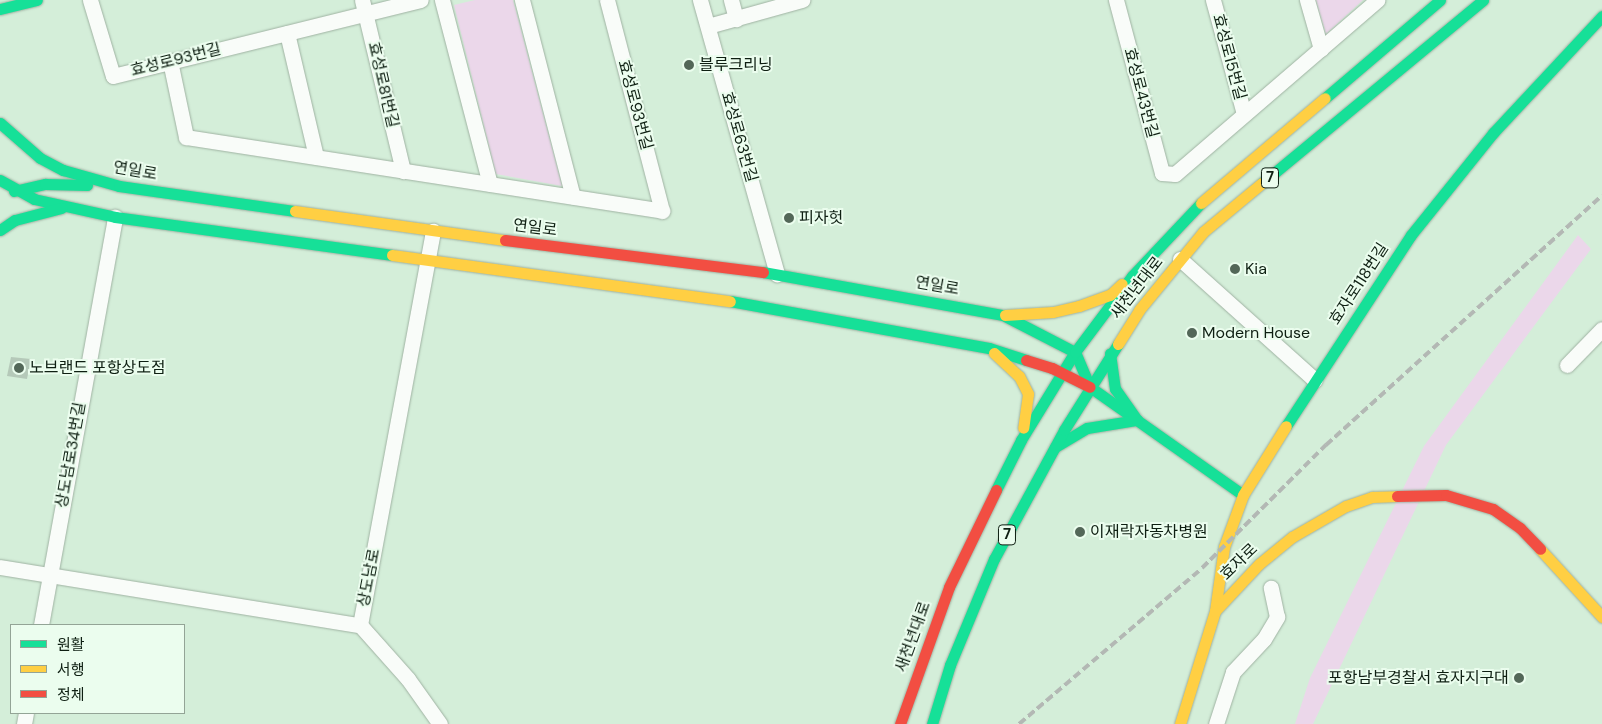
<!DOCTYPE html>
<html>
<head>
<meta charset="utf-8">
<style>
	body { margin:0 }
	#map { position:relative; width:1602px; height:724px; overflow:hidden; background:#d4eed9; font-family:"DM Sans","Noto Sans KR",sans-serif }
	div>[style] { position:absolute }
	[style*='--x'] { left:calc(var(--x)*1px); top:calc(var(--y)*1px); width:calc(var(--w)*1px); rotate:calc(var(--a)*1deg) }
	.green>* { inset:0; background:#ebd7ea }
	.building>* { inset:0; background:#b5c9b9 }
	.roads { filter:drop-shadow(0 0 1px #9fb2a2) drop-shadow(0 0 1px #9fb2a2) }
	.street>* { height:15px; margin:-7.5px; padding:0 7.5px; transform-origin:7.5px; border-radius:7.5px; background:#f9fcf9 }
	.fast>* { height:11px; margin:-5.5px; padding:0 5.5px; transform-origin:5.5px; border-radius:5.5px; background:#16e098 }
	.slow>* { height:11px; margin:-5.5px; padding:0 5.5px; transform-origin:5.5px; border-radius:5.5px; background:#ffcf43 }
	.jam>* { height:11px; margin:-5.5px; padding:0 5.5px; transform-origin:5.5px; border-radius:5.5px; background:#f24e42 }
	.rail>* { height:4px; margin-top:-2px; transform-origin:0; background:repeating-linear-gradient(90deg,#b3b8b4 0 8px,transparent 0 12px) }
	.dots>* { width:14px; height:14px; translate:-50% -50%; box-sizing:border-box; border:2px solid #ebfdee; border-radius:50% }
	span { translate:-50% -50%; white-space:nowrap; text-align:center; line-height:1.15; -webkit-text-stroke:4px #ebfdee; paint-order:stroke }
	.shield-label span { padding:1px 4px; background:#ebfdee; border:1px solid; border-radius:4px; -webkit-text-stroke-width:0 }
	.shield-label { font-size:15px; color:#0e1f12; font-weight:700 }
	.street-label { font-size:16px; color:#0e1f12 }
	.poi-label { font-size:16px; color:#0e1f12 }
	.left { translate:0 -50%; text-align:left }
	.right { translate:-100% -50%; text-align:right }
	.legend { position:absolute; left:10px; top:624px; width:175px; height:90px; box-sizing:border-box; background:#ebfdee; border:1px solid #93a496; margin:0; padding:6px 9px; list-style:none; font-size:15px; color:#0e1f12 }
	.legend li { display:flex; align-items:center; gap:10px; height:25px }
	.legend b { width:25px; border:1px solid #93a496 }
</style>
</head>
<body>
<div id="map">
	<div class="green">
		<div style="clip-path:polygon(475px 0,513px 0,562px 186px,496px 174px,454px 5px)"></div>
		<div style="clip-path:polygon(1316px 0,1363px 0,1326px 34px)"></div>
		<div style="clip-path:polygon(1578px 235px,1591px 249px,1446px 445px,1313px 724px,1295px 724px,1310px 678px,1424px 446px)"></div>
	</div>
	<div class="building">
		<div style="clip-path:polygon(11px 357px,31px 359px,27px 379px,7px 376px)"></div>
	</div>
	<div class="roads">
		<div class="street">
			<div style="--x:90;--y:0;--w:79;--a:73.2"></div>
			<div style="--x:113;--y:76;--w:317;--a:-13.9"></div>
			<div style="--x:362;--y:0;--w:176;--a:76.5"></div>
			<div style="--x:442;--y:0;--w:190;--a:75.4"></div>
			<div style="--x:522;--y:0;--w:203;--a:75.5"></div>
			<div style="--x:700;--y:0;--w:285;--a:74.3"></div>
			<div style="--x:731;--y:0;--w:20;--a:75"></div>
			<div style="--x:1116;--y:0;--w:179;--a:75.1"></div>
			<div style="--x:1162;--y:173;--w:13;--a:4"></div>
			<div style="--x:1175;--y:174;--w:267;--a:-40.7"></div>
			<div style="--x:1213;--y:0;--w:118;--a:74.8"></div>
			<div style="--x:1307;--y:0;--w:51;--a:74.1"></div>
			<div style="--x:708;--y:26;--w:98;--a:-15.5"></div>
			<div style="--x:287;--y:33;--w:127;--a:76.8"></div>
			<div style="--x:170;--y:61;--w:78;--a:78.1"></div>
			<div style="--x:186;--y:137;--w:482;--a:8.8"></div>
			<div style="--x:662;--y:211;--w:218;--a:-104.6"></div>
			<div style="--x:1180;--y:259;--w:181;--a:41.9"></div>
			<div style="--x:1567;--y:365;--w:50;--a:-45.8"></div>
			<div style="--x:0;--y:567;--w:365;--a:9.2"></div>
			<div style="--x:41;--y:625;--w:415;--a:-79.7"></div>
			<div style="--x:360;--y:625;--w:401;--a:-79.5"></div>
			<div style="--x:360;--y:625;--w:72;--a:48.4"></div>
			<div style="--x:408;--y:679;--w:55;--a:54.6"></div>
			<div style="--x:24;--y:724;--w:11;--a:-80"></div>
			<div style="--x:1216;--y:724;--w:55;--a:-71.9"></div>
			<div style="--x:1233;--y:672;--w:45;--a:-46.8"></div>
			<div style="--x:1264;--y:639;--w:26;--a:-59"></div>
			<div style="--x:1277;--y:617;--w:30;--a:-102"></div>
		</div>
		<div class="fast">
			<div style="--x:0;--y:9;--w:38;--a:-14"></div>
			<div style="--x:1325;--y:98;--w:151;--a:-40.4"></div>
			<div style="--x:0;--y:123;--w:53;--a:41.2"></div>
			<div style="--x:40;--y:158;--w:26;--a:28"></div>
			<div style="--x:63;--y:170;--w:58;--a:15.9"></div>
			<div style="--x:119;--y:186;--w:178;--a:8.1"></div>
			<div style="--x:0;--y:180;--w:39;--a:29"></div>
			<div style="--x:34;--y:199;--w:83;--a:12.5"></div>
			<div style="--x:115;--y:217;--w:280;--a:7.8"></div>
			<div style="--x:1262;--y:183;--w:287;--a:-39.6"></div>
			<div style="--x:14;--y:191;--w:32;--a:-13"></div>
			<div style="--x:45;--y:184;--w:42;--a:1.4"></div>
			<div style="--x:0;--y:230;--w:18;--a:-34"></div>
			<div style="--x:15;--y:220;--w:48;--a:-14.6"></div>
			<div style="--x:763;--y:272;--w:244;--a:10.2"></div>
			<div style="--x:1003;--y:315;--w:81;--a:27.2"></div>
			<div style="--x:1075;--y:352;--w:38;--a:67"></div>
			<div style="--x:730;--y:301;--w:263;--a:10.3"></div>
			<div style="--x:989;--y:348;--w:39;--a:18"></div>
			<div style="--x:1090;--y:387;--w:187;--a:35.2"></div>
			<div style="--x:1286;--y:426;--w:228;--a:-56.8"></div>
			<div style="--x:1411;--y:235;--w:131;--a:-51.2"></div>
			<div style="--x:1493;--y:133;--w:160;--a:-47"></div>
			<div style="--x:1055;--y:447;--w:37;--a:-31"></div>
			<div style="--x:1087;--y:428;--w:51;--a:-9.1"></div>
			<div style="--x:1137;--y:420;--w:38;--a:-125"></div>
			<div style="--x:1115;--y:389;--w:36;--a:-98"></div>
			<div style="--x:996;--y:490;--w:56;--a:-63.4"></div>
			<div style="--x:1021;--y:440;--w:103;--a:-58.5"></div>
			<div style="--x:1075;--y:352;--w:95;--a:-53.1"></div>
			<div style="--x:1132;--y:276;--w:100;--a:-46.6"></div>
			<div style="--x:932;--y:724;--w:62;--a:-73"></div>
			<div style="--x:950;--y:665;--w:115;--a:-67.5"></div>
			<div style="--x:994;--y:559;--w:147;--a:-61.5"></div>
			<div style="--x:1064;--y:430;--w:102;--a:-57.9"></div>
		</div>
		<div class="slow">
			<div style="--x:1201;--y:203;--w:162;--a:-40.3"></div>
			<div style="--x:295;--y:211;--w:212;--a:7.9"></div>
			<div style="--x:392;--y:255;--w:341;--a:7.8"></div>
			<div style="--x:1005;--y:315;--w:48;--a:-3.6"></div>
			<div style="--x:1053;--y:312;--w:27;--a:-13"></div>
			<div style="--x:1079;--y:306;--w:33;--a:-20"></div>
			<div style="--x:1110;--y:295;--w:16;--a:-43"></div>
			<div style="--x:1118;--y:344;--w:40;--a:-58"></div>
			<div style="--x:1139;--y:310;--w:101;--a:-50.6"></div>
			<div style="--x:1203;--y:232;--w:77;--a:-39.7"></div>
			<div style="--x:994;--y:353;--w:34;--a:43"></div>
			<div style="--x:1019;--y:376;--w:20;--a:63"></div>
			<div style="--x:1028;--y:394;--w:34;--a:98"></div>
			<div style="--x:1540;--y:549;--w:92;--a:47.6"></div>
			<div style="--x:1215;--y:611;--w:65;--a:-82"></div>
			<div style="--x:1224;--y:547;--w:55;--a:-69.9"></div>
			<div style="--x:1243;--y:495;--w:81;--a:-58.1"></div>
			<div style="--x:1180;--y:724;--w:118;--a:-72.8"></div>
			<div style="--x:1215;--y:611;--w:64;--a:-46.9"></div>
			<div style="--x:1259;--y:564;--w:43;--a:-39.3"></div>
			<div style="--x:1292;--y:537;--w:62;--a:-29.9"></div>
			<div style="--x:1346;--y:506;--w:28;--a:-19"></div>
			<div style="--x:1372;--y:497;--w:25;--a:-2"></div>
		</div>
		<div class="jam">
			<div style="--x:505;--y:240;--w:260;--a:7.1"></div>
			<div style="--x:1026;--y:360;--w:27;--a:17"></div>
			<div style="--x:1052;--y:368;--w:42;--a:26.6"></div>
			<div style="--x:1397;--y:496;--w:49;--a:-1.2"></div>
			<div style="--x:1446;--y:495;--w:49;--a:16.6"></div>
			<div style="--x:1493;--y:509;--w:33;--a:35"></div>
			<div style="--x:1520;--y:528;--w:29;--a:46"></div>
			<div style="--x:900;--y:724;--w:145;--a:-70.3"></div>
			<div style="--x:949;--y:587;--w:108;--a:-64.1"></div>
		</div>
	</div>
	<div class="rail">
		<div style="--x:1019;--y:724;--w:240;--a:-40.4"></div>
		<div style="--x:1202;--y:568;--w:175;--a:-44.8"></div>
		<div style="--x:1326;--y:445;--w:372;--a:-42.1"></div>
	</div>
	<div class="dots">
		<div style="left:689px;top:65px;background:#536758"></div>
		<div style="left:789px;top:218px;background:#536758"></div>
		<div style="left:1235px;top:269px;background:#536758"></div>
		<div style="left:1192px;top:333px;background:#536758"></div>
		<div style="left:19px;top:368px;background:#536758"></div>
		<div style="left:1080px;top:532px;background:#536758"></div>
		<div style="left:1519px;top:678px;background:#536758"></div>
	</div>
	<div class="shield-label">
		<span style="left:1270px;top:178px">7</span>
		<span style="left:1007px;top:535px">7</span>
	</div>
	<div class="street-label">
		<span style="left:1229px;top:57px;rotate:75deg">효성로15번길</span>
		<span style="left:176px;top:60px;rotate:-14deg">효성로93번길</span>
		<span style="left:383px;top:85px;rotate:77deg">효성로81번길</span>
		<span style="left:1141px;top:93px;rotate:75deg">효성로43번길</span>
		<span style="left:635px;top:105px;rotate:75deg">효성로93번길</span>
		<span style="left:739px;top:137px;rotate:74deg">효성로63번길</span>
		<span style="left:135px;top:171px;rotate:10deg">연일로</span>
		<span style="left:535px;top:228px;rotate:7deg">연일로</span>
		<span style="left:1359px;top:284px;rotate:-57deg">효자로118번길</span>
		<span style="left:937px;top:286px;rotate:10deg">연일로</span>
		<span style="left:1137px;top:288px;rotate:-52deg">새천년대로</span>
		<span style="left:71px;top:455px;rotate:-80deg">상도남로34번길</span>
		<span style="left:1239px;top:562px;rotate:-44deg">효자로</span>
		<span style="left:369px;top:578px;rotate:-79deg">상도남로</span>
		<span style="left:913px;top:637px;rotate:-70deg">새천년대로</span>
	</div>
	<div class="poi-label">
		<span class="left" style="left:699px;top:65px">블루크리닝</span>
		<span class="left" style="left:799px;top:218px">피자헛</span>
		<span class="left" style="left:1245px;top:269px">Kia</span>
		<span class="left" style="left:1202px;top:333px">Modern House</span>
		<span class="left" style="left:29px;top:368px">노브랜드 포항상도점</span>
		<span class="left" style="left:1090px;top:532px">이재락자동차병원</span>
		<span class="right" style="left:1509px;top:678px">포항남부경찰서 효자지구대</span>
	</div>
	<ul class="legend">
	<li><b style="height:6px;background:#16e098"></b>원활</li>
	<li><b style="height:6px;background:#ffcf43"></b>서행</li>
	<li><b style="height:6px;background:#f24e42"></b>정체</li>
	</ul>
</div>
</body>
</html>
